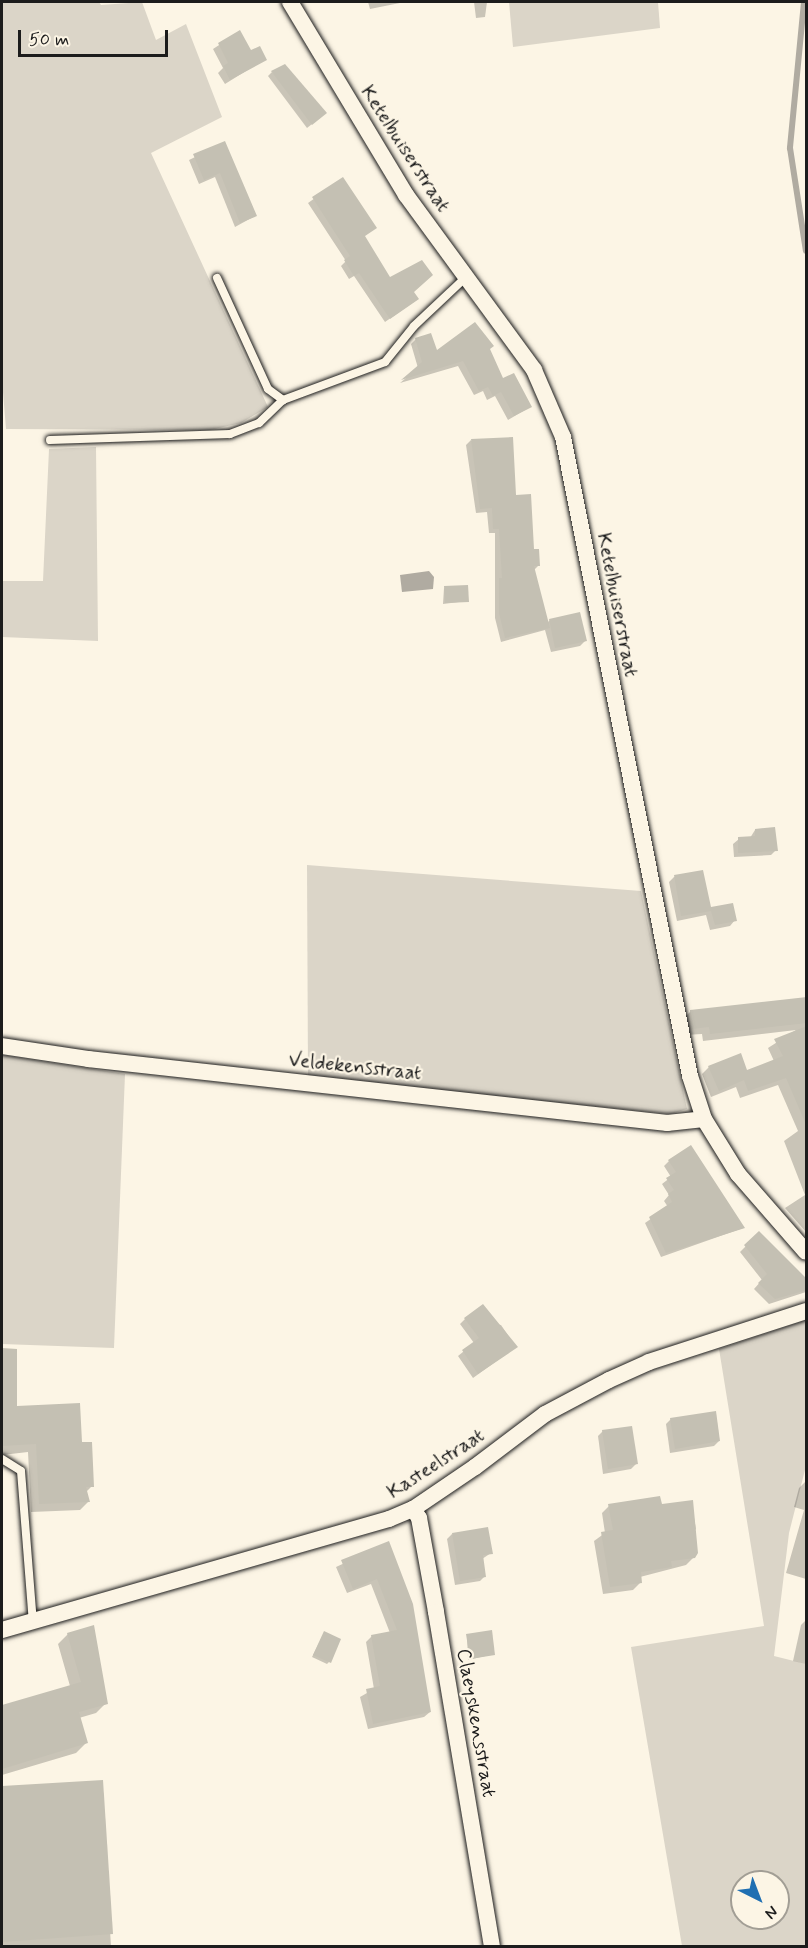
<!DOCTYPE html>
<html>
<head>
<meta charset="utf-8">
<style>
	body { margin:0 }
	#map { position:relative; width:808px; height:1948px; overflow:hidden; background:#fcf5e5; font-family:Mynerve,sans-serif }
	div>[style] { position:absolute }
	[style*='--x'] { left:calc(var(--x)*1px); top:calc(var(--y)*1px); width:calc(var(--w)*1px); rotate:calc(var(--a)*1deg) }
	.green>* { inset:0; background:#dbd5c8 }
	.water>* { inset:0; background:#b0aba1 }
	.shadow>* { inset:0; background:#0003 }
	.stream>* { height:6px; margin:-3px; padding:0 3px; transform-origin:3px; border-radius:3px; background:#b0aba1 }
	.building>* { inset:0; background:#c4c0b3 }
	.roads { filter:drop-shadow(0 0 2px #1c1c1c) drop-shadow(0 0 2px #1c1c1c) }
	.lane>* { height:8px; margin:-4px; padding:0 4px; transform-origin:4px; border-radius:4px; background:#fcf5e5 }
	.street>* { height:16px; margin:-8px; padding:0 8px; transform-origin:8px; border-radius:8px; background:#fcf5e5 }
	span { translate:-50% -50%; white-space:nowrap; text-align:center; line-height:1.15; -webkit-text-stroke:4.5px #fcf5e5; paint-order:stroke }
	.street-label { font-size:20px; color:#1c1c1c }
	.frame { position:absolute; inset:0; border:3px solid #1c1c1c; pointer-events:none }
	.north { position:absolute; left:730px; top:1870px; width:60px; height:60px; box-sizing:border-box; background:#fcf5e5; border:2px solid #a29e95; border-radius:50%; rotate:138deg; font-size:16px; font-weight:700; line-height:24px; text-align:center; color:#1c1c1c }
	.north::after { content:''; display:block; margin:auto; width:21px; height:27px; background:#1f6fb2; clip-path:polygon(50% 0,100% 100%,50% 72%,0 100%) }
	.scale { position:absolute; left:18px; top:30px; width:150px; height:27px; box-sizing:border-box; border:3px solid #1c1c1c; border-top:0; padding-left:8px; font-size:18px; line-height:21px; white-space:nowrap; color:#1c1c1c; -webkit-text-stroke:4px #fcf5e5; paint-order:stroke }
</style>
</head>
<body>
<div id="map">
	<div class="green">
		<div style="clip-path:polygon(2px 2px,99px 2px,101px 5px,142px 2px,156px 40px,186px 24px,222px 117px,151px 153px,268px 407px,241px 423px,210px 430px,6px 429px,2px 380px)"></div>
		<div style="clip-path:polygon(509px 2px,658px 2px,660px 28px,513px 47px)"></div>
		<div style="clip-path:polygon(96px 447px,98px 641px,2px 637px,2px 581px,43px 581px,49px 449px)"></div>
		<div style="clip-path:polygon(307px 865px,641px 891px,687px 1109px,671px 1114px,308px 1077px)"></div>
		<div style="clip-path:polygon(2px 1055px,125px 1074px,114px 1348px,2px 1344px)"></div>
		<div style="clip-path:polygon(evenodd,806px 1320px,806px 1466px,789px 1533px,774px 1656px,806px 1664px,806px 1946px,682px 1946px,631px 1647px,764px 1626px,719px 1349px,806px 1320px,742px 1882px,778px 1882px,778px 1918px,742px 1918px,742px 1882px)"></div>
	</div>
	<div class="water">
		<div style="clip-path:polygon(429px 571px,434px 577px,433px 589px,402px 592px,400px 575px)"></div>
	</div>
	<div class="shadow">
		<div style="clip-path:polygon(368px 2px,405px 2px,370px 9px)"></div>
		<div style="clip-path:polygon(474px 2px,487px 2px,485px 17px,476px 18px)"></div>
		<div style="clip-path:polygon(239px 32px,250px 52px,265px 59px,225px 84px,218px 73px,223px 68px,213px 49px)"></div>
		<div style="clip-path:polygon(272px 72px,321px 117px,307px 128px,268px 76px)"></div>
		<div style="clip-path:polygon(224px 143px,255px 216px,235px 227px,215px 177px,199px 184px,189px 160px)"></div>
		<div style="clip-path:polygon(342px 179px,375px 228px,363px 237px,390px 279px,413px 292px,418px 299px,385px 322px,354px 276px,349px 279px,341px 266px,346px 261px,308px 203px)"></div>
		<div style="clip-path:polygon(416px 339px,436px 353px,488px 349px,502px 380px,530px 407px,508px 420px,495px 396px,487px 400px,483px 391px,474px 395px,458px 366px,400px 383px,418px 368px,411px 344px)"></div>
		<div style="clip-path:polygon(471px 440px,514px 496px,539px 565px,534px 570px,547px 623px,550px 620px,585px 641px,580px 646px,551px 652px,545px 630px,501px 642px,495px 618px,495px 533px,489px 533px,487px 512px,476px 513px,466px 445px)"></div>
		<div style="clip-path:polygon(444px 588px,467px 601px,443px 604px)"></div>
		<div style="clip-path:polygon(755px 830px,776px 850px,771px 855px,734px 857px,733px 844px,739px 839px,750px 838px)"></div>
		<div style="clip-path:polygon(702px 872px,710px 909px,735px 920px,730px 926px,710px 930px,706px 915px,677px 921px,669px 882px,674px 877px)"></div>
		<div style="clip-path:polygon(806px 998px,806px 1232px,785px 1208px,805px 1195px,784px 1141px,798px 1131px,778px 1085px,740px 1098px,736px 1087px,711px 1097px,702px 1074px,709px 1067px,746px 1072px,774px 1061px,768px 1048px,796px 1030px,703px 1041px,702px 1034px,685px 1035px,683px 1019px,691px 1011px)"></div>
		<div style="clip-path:polygon(669px 1161px,743px 1228px,661px 1257px,645px 1223px,668px 1207px,664px 1201px,669px 1195px,662px 1184px,671px 1177px,664px 1166px)"></div>
		<div style="clip-path:polygon(759px 1233px,806px 1281px,806px 1292px,769px 1304px,754px 1289px,762px 1280px,740px 1252px)"></div>
		<div style="clip-path:polygon(465px 1319px,501px 1325px,516px 1347px,473px 1378px,458px 1356px,474px 1343px,460px 1324px)"></div>
		<div style="clip-path:polygon(2px 1350px,16px 1350px,15px 1408px,81px 1444px,92px 1486px,86px 1492px,89px 1501px,80px 1510px,31px 1512px,28px 1452px,2px 1455px)"></div>
		<div style="clip-path:polygon(671px 1419px,719px 1441px,714px 1446px,670px 1453px,666px 1424px)"></div>
		<div style="clip-path:polygon(603px 1431px,636px 1464px,631px 1469px,603px 1474px,598px 1436px)"></div>
		<div style="clip-path:polygon(806px 1481px,806px 1579px,786px 1573px,804px 1510px,794px 1507px,799px 1488px)"></div>
		<div style="clip-path:polygon(691px 1501px,696px 1529px,692px 1533px,694px 1557px,686px 1565px,640px 1577px,641px 1582px,633px 1590px,603px 1594px,594px 1541px,605px 1533px,602px 1513px,609px 1506px,660px 1506px)"></div>
		<div style="clip-path:polygon(452px 1534px,491px 1553px,482px 1559px,485px 1576px,480px 1581px,455px 1585px,447px 1539px)"></div>
		<div style="clip-path:polygon(388px 1543px,430px 1712px,424px 1717px,368px 1729px,360px 1697px,374px 1689px,366px 1642px,372px 1636px,390px 1633px,371px 1584px,347px 1593px,336px 1567px)"></div>
		<div style="clip-path:polygon(806px 1620px,806px 1664px,793px 1661px,801px 1625px)"></div>
		<div style="clip-path:polygon(324px 1633px,329px 1662px,327px 1664px,312px 1657px)"></div>
		<div style="clip-path:polygon(68px 1634px,106px 1703px,96px 1713px,79px 1718px,86px 1743px,76px 1753px,2px 1775px,2px 1707px,70px 1686px,58px 1644px)"></div>
		<div style="clip-path:polygon(467px 1636px,494px 1654px,468px 1660px)"></div>
		<div style="clip-path:polygon(101px 1782px,111px 1946px,2px 1946px,2px 1788px)"></div>
	</div>
	<div class="stream">
		<div style="--x:804;--y:2;--w:147;--a:95.5"></div>
		<div style="--x:790;--y:148;--w:104;--a:81.2"></div>
	</div>
	<div class="building">
		<div style="clip-path:polygon(240px 30px,251px 50px,260px 46px,267px 60px,230px 80px,223px 66px,228px 63px,218px 43px)"></div>
		<div style="clip-path:polygon(285px 64px,327px 113px,312px 125px,271px 71px)"></div>
		<div style="clip-path:polygon(225px 141px,257px 216px,240px 223px,220px 173px,204px 180px,193px 154px)"></div>
		<div style="clip-path:polygon(343px 177px,377px 228px,365px 236px,390px 277px,422px 260px,433px 275px,414px 292px,419px 299px,390px 319px,359px 273px,354px 276px,344px 260px,350px 256px,312px 197px)"></div>
		<div style="clip-path:polygon(475px 322px,494px 346px,490px 349px,503px 378px,514px 373px,532px 407px,514px 416px,501px 392px,493px 396px,488px 387px,479px 391px,463px 361px,401px 380px,422px 362px,415px 338px,431px 333px,437px 350px)"></div>
		<div style="clip-path:polygon(513px 437px,516px 495px,531px 494px,534px 549px,539px 549px,540px 566px,534px 566px,550px 628px,505px 638px,499px 613px,499px 578px,502px 578px,499px 529px,493px 529px,492px 508px,480px 509px,471px 439px)"></div>
		<div style="clip-path:polygon(468px 585px,469px 602px,445px 603px,444px 586px)"></div>
		<div style="clip-path:polygon(580px 612px,587px 641px,555px 648px,549px 619px)"></div>
		<div style="clip-path:polygon(775px 827px,778px 851px,738px 853px,738px 837px,755px 836px,755px 829px)"></div>
		<div style="clip-path:polygon(703px 870px,711px 907px,733px 903px,737px 921px,715px 925px,711px 911px,681px 916px,674px 875px)"></div>
		<div style="clip-path:polygon(807px 997px,807px 1023px,710px 1034px,709px 1027px,692px 1029px,690px 1010px)"></div>
		<div style="clip-path:polygon(807px 1026px,807px 1127px,786px 1078px,748px 1091px,744px 1080px,719px 1091px,708px 1066px,741px 1053px,747px 1070px,783px 1056px,774px 1039px)"></div>
		<div style="clip-path:polygon(691px 1145px,745px 1228px,666px 1253px,649px 1217px,672px 1202px,668px 1194px,674px 1190px,666px 1178px,676px 1172px,668px 1160px)"></div>
		<div style="clip-path:polygon(759px 1231px,807px 1279px,807px 1290px,775px 1299px,758px 1283px,767px 1274px,744px 1245px)"></div>
		<div style="clip-path:polygon(483px 1304px,518px 1347px,478px 1374px,462px 1350px,479px 1338px,464px 1318px)"></div>
		<div style="clip-path:polygon(2px 1348px,17px 1349px,17px 1406px,80px 1403px,82px 1442px,92px 1442px,94px 1487px,86px 1487px,90px 1502px,39px 1504px,36px 1444px,2px 1446px)"></div>
		<div style="clip-path:polygon(716px 1411px,720px 1441px,675px 1449px,670px 1418px)"></div>
		<div style="clip-path:polygon(632px 1426px,638px 1464px,608px 1469px,602px 1430px)"></div>
		<div style="clip-path:polygon(660px 1496px,662px 1504px,693px 1500px,698px 1553px,695px 1558px,671px 1561px,672px 1567px,641px 1572px,642px 1583px,610px 1587px,601px 1532px,613px 1530px,608px 1504px)"></div>
		<div style="clip-path:polygon(488px 1527px,493px 1554px,483px 1555px,486px 1577px,460px 1581px,452px 1533px)"></div>
		<div style="clip-path:polygon(389px 1541px,413px 1604px,431px 1712px,373px 1724px,366px 1689px,380px 1686px,371px 1635px,397px 1630px,377px 1579px,353px 1589px,341px 1560px)"></div>
		<div style="clip-path:polygon(94px 1625px,108px 1704px,79px 1712px,88px 1743px,2px 1769px,2px 1705px,81px 1682px,67px 1633px)"></div>
		<div style="clip-path:polygon(492px 1630px,495px 1655px,470px 1659px,466px 1634px)"></div>
		<div style="clip-path:polygon(324px 1631px,341px 1639px,331px 1663px,313px 1655px)"></div>
		<div style="clip-path:polygon(103px 1780px,113px 1934px,2px 1942px,2px 1786px)"></div>
	</div>
	<div class="roads">
		<div class="lane">
			<div style="--x:217;--y:278;--w:122;--a:65.3"></div>
			<div style="--x:268;--y:389;--w:19;--a:36"></div>
			<div style="--x:50;--y:440;--w:180;--a:-1.9"></div>
			<div style="--x:230;--y:434;--w:31;--a:-21"></div>
			<div style="--x:259;--y:423;--w:33;--a:-44"></div>
			<div style="--x:283;--y:400;--w:109;--a:-20.4"></div>
			<div style="--x:385;--y:362;--w:46;--a:-51.1"></div>
			<div style="--x:414;--y:326;--w:71;--a:-43.3"></div>
			<div style="--x:2;--y:1459;--w:22;--a:32"></div>
			<div style="--x:21;--y:1471;--w:151;--a:85.5"></div>
		</div>
		<div class="street">
			<div style="--x:290;--y:2;--w:225;--a:59"></div>
			<div style="--x:406;--y:195;--w:217;--a:53.8"></div>
			<div style="--x:534;--y:370;--w:73;--a:66.6"></div>
			<div style="--x:563;--y:437;--w:651;--a:78.76"></div>
			<div style="--x:690;--y:1076;--w:45;--a:72"></div>
			<div style="--x:704;--y:1119;--w:65;--a:58.3"></div>
			<div style="--x:738;--y:1174;--w:103;--a:48.9"></div>
			<div style="--x:2;--y:1046;--w:87;--a:8.6"></div>
			<div style="--x:88;--y:1059;--w:583;--a:6.31"></div>
			<div style="--x:667;--y:1123;--w:37;--a:-6"></div>
			<div style="--x:413;--y:1509;--w:11;--a:56"></div>
			<div style="--x:419;--y:1518;--w:96;--a:79.7"></div>
			<div style="--x:436;--y:1612;--w:339;--a:80.5"></div>
			<div style="--x:2;--y:1630;--w:403;--a:-16"></div>
			<div style="--x:389;--y:1519;--w:26;--a:-23"></div>
			<div style="--x:413;--y:1509;--w:75;--a:-34.1"></div>
			<div style="--x:475;--y:1467;--w:88;--a:-37.1"></div>
			<div style="--x:545;--y:1414;--w:72;--a:-28"></div>
			<div style="--x:609;--y:1380;--w:44;--a:-24.2"></div>
			<div style="--x:649;--y:1362;--w:165;--a:-18"></div>
		</div>
	</div>
	<div class="street-label">
		<span style="left:405px;top:149px;rotate:57deg">Ketelbuiserstraat</span>
		<span style="left:617px;top:605px;rotate:79deg">Ketelbuiserstraat</span>
		<span style="left:355px;top:1067px;rotate:6deg">Veldekensstraat</span>
		<span style="left:436px;top:1464px;rotate:-33deg">Kasteelstraat</span>
		<span style="left:476px;top:1723px;rotate:80deg">Claeyskensstraat</span>
	</div>
	<div class="frame"></div>
	<div class="north">N</div>
	<div class="scale">50 m</div>
</div>
</body>
</html>
